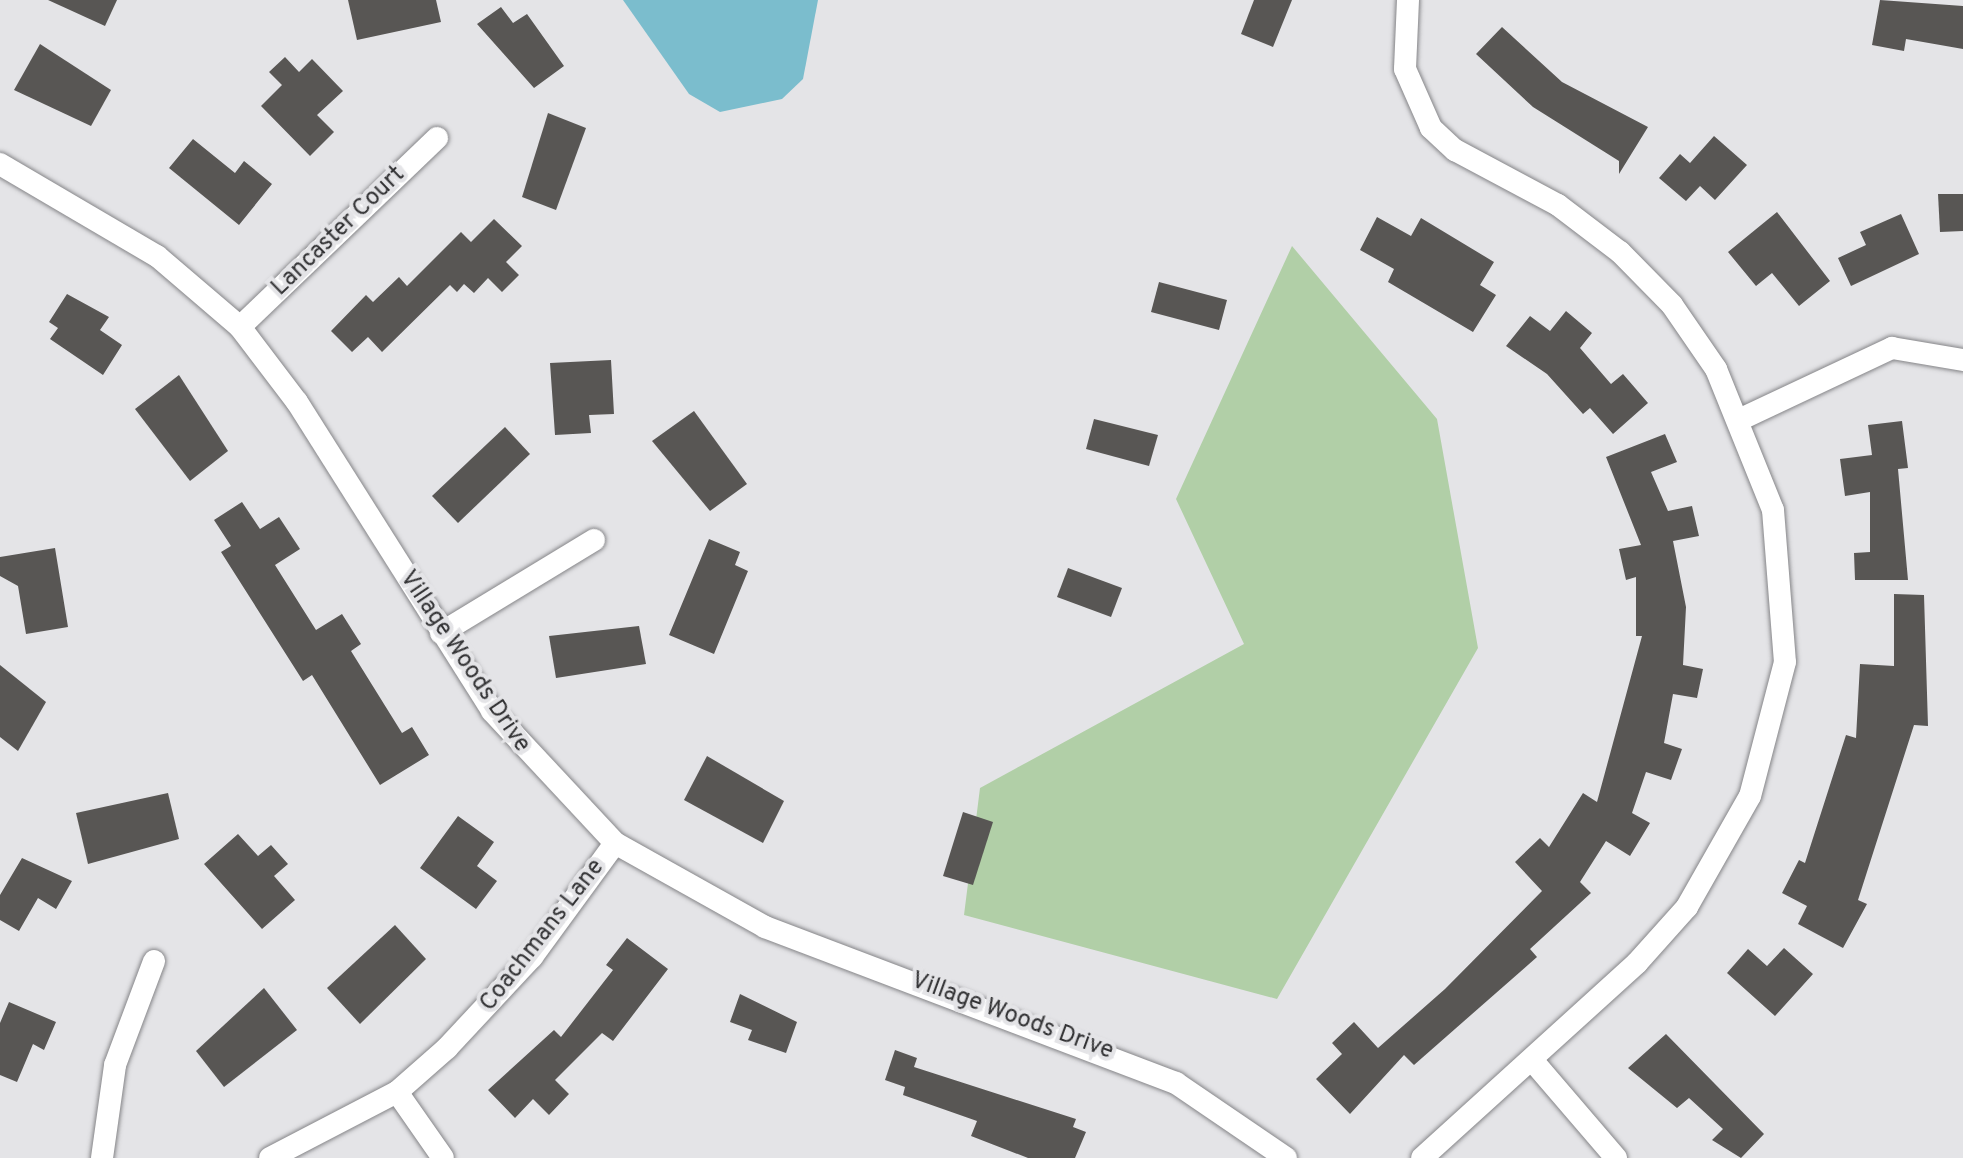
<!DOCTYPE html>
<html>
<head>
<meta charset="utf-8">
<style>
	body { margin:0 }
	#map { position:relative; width:1963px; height:1158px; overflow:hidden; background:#e4e4e7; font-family:Overpass,sans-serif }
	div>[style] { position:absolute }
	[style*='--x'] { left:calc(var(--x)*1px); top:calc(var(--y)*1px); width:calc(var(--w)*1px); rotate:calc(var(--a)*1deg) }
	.green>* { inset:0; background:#b1cfa7 }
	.water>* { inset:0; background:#7bbdcd }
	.building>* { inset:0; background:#585654 }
	.roads { filter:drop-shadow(0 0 2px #858588) drop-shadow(0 0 2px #858588) }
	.minor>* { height:22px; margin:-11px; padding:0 11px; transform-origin:11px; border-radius:11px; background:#fff }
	span { translate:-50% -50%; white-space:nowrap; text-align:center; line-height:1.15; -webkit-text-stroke:8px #e4e4e7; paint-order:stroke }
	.street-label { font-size:24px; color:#323234 }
</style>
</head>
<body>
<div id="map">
	<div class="green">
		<div style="clip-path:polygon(1292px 246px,1437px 419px,1478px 648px,1277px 999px,964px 915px,980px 788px,1244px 644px,1176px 499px)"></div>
	</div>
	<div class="water">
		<div style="clip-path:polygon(623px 0,818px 0,803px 79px,782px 99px,720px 112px,689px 94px)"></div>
	</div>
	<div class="building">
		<div style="clip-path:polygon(48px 0,117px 0,105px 26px)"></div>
		<div style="clip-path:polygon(348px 0,436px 0,441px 22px,357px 40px)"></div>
		<div style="clip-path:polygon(1254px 0,1292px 0,1273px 47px,1241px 34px)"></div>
		<div style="clip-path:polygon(1880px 0,1963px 6px,1963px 49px,1906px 39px,1904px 51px,1872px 45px)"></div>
		<div style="clip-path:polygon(501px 7px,513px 23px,527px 14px,564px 66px,534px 88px,477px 24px)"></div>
		<div style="clip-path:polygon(1502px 27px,1562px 82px,1648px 127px,1619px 174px,1619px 161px,1533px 107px,1476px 54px)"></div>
		<div style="clip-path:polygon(40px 44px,111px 90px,91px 126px,14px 90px)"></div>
		<div style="clip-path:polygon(285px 57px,299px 72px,312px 59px,343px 91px,317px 115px,334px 132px,310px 156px,261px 106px,282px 85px,269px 72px)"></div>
		<div style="clip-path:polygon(548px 113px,586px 128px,556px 210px,522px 197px)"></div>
		<div style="clip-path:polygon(1714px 136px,1747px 165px,1715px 200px,1700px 186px,1686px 201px,1659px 178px,1680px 154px,1690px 163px)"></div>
		<div style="clip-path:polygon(193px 139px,235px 173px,244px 161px,272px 184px,239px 225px,169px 168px)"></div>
		<div style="clip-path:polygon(1938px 194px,1963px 194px,1963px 231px,1940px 232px)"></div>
		<div style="clip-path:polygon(1777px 212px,1830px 281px,1799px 306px,1772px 273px,1756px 286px,1728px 252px)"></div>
		<div style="clip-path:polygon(1901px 214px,1919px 254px,1851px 286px,1838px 258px,1866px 245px,1860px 232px)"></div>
		<div style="clip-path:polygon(1377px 217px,1411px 236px,1421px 218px,1494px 262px,1480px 285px,1496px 295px,1473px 332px,1388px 282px,1394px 269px,1360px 250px)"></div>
		<div style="clip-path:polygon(494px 219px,522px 246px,506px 262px,519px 275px,502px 292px,488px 278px,474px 293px,464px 284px,457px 292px,450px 285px,382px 352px,368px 337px,352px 352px,331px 331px,366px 295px,373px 302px,399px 277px,407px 286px,461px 232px,471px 242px)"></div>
		<div style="clip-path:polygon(1159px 282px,1227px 300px,1219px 330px,1151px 312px)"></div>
		<div style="clip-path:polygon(67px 294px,109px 317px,100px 330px,122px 345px,103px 375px,50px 339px,58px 328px,49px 322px)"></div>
		<div style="clip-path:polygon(1566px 311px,1592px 333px,1580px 348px,1611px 384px,1623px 374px,1648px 403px,1613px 434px,1590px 408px,1583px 414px,1547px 374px,1506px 346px,1530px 316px,1550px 331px)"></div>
		<div style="clip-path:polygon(611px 360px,614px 414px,589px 415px,591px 433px,555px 435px,550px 363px)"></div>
		<div style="clip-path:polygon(179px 375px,228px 451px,190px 481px,135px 409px)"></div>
		<div style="clip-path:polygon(694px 411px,747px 484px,710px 511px,652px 441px)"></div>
		<div style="clip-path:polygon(1094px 419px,1158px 435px,1149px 466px,1086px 449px)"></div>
		<div style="clip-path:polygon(1902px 421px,1908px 468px,1898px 469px,1908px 580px,1855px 580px,1854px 553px,1870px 552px,1870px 492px,1845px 496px,1840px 459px,1872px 455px,1868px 425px)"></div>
		<div style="clip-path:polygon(505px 427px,530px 454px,458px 523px,432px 496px)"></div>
		<div style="clip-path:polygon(1665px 434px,1677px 462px,1651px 472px,1668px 511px,1692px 506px,1699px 536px,1673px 541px,1686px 607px,1683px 665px,1703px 669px,1697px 698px,1673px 694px,1664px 743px,1682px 749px,1671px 780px,1646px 772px,1632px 813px,1650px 823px,1630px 856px,1606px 841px,1580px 882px,1591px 893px,1530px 949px,1537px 957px,1414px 1065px,1404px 1055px,1350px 1114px,1316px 1079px,1342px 1054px,1332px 1043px,1354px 1022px,1378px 1048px,1445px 989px,1542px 891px,1515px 862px,1540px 838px,1549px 847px,1583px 793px,1597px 802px,1642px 636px,1636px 636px,1636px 577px,1626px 580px,1619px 549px,1641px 545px,1606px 457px)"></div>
		<div style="clip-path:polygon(242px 502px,260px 529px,279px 517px,300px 549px,275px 565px,316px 630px,342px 614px,361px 644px,351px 651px,402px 733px,412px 727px,429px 755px,380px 785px,312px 675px,303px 681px,221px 552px,231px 546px,214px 520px)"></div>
		<div style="clip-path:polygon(709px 539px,740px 552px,735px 565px,748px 571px,714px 654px,669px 635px)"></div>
		<div style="clip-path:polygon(55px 548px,68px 627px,26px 634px,18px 586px,0 576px,0 557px)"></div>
		<div style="clip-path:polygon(1068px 568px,1122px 588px,1111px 617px,1057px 597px)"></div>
		<div style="clip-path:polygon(1894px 594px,1924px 595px,1928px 726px,1914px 725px,1858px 900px,1867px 904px,1843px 948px,1798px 924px,1807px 906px,1782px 893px,1799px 860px,1805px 863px,1846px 735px,1856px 738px,1860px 664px,1894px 666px)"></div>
		<div style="clip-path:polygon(639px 626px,646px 664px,556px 678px,549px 636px)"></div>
		<div style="clip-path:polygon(0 665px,46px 702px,18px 751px,0 737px)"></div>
		<div style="clip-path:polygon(707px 756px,784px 801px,763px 843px,684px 800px)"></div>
		<div style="clip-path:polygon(168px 793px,179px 839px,88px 864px,76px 813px)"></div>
		<div style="clip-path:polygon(963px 812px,993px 822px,973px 885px,943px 876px)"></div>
		<div style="clip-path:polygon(458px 816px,494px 842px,477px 866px,497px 881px,476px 909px,420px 868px)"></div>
		<div style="clip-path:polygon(238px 834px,258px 856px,271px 845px,288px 864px,274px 876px,295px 900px,262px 929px,204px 864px)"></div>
		<div style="clip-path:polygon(22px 858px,72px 881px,56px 909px,38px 898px,19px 931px,0 920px,0 895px)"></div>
		<div style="clip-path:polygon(395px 925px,426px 959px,360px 1024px,327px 988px)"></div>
		<div style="clip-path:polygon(627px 938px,668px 969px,613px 1041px,602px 1033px,555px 1080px,569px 1094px,549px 1115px,533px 1099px,515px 1118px,488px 1090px,554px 1030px,561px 1037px,613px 970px,606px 965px)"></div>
		<div style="clip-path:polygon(1784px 948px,1813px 974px,1775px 1016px,1727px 973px,1748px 949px,1767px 966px)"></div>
		<div style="clip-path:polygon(264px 988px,297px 1030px,224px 1087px,196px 1051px)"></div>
		<div style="clip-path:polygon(740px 994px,797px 1022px,786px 1053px,748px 1040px,752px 1030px,730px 1022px)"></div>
		<div style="clip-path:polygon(9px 1002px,56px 1022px,44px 1050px,33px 1044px,17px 1082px,0 1075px,0 1023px)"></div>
		<div style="clip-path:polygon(1666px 1034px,1764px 1134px,1741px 1158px,1712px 1140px,1723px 1129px,1689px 1098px,1677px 1108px,1628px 1068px)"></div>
		<div style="clip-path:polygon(895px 1050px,917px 1058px,914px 1067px,1076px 1119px,1073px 1127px,1086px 1132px,1075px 1158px,1028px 1158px,971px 1136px,977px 1121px,903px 1095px,905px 1087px,885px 1080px)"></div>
	</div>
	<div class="roads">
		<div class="minor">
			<div style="--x:1408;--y:0;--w:69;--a:92.5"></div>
			<div style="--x:1405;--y:69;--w:64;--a:66.2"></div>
			<div style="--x:1431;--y:128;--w:33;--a:43"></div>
			<div style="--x:1455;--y:150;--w:117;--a:28.1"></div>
			<div style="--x:1558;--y:205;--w:78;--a:37.2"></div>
			<div style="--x:1620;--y:252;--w:74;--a:45.5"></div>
			<div style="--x:1672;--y:305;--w:78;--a:55.5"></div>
			<div style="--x:1716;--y:369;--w:152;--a:68"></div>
			<div style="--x:1773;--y:510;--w:152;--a:85.5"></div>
			<div style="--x:1785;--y:662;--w:138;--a:104.6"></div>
			<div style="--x:1750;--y:796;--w:128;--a:119.6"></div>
			<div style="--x:1687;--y:907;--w:75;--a:131.8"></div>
			<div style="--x:1637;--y:963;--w:290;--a:137.8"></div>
			<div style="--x:0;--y:164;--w:182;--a:30.4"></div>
			<div style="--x:157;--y:256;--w:109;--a:40.5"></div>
			<div style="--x:240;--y:327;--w:94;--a:52.8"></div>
			<div style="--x:297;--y:402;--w:365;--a:57.7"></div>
			<div style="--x:492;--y:711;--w:180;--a:47"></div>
			<div style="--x:615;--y:843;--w:172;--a:29.2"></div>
			<div style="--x:765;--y:927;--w:440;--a:20.8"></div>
			<div style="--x:1176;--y:1083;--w:133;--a:34.3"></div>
			<div style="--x:240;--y:327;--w:273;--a:-43.8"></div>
			<div style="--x:1741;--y:419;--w:167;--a:-25.2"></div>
			<div style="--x:1892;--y:348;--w:72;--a:9.6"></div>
			<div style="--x:441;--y:633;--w:179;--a:-31.3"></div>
			<div style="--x:1532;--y:1060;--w:129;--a:49.4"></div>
			<div style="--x:397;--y:1092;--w:80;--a:55.1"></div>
			<div style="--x:102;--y:1158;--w:94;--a:-82"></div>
			<div style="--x:115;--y:1065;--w:111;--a:-69.4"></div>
			<div style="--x:270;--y:1158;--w:143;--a:-27.5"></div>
			<div style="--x:397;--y:1092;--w:67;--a:-41.3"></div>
			<div style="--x:447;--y:1048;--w:125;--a:-47"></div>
			<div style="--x:532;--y:957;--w:141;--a:-53.9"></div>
		</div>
	</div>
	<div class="street-label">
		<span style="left:339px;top:232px;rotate:-44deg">Lancaster Court</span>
		<span style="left:464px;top:662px;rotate:56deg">Village Woods Drive</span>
		<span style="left:543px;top:936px;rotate:-52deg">Coachmans Lane</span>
		<span style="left:1012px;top:1017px;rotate:20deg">Village Woods Drive</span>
	</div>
</div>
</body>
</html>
